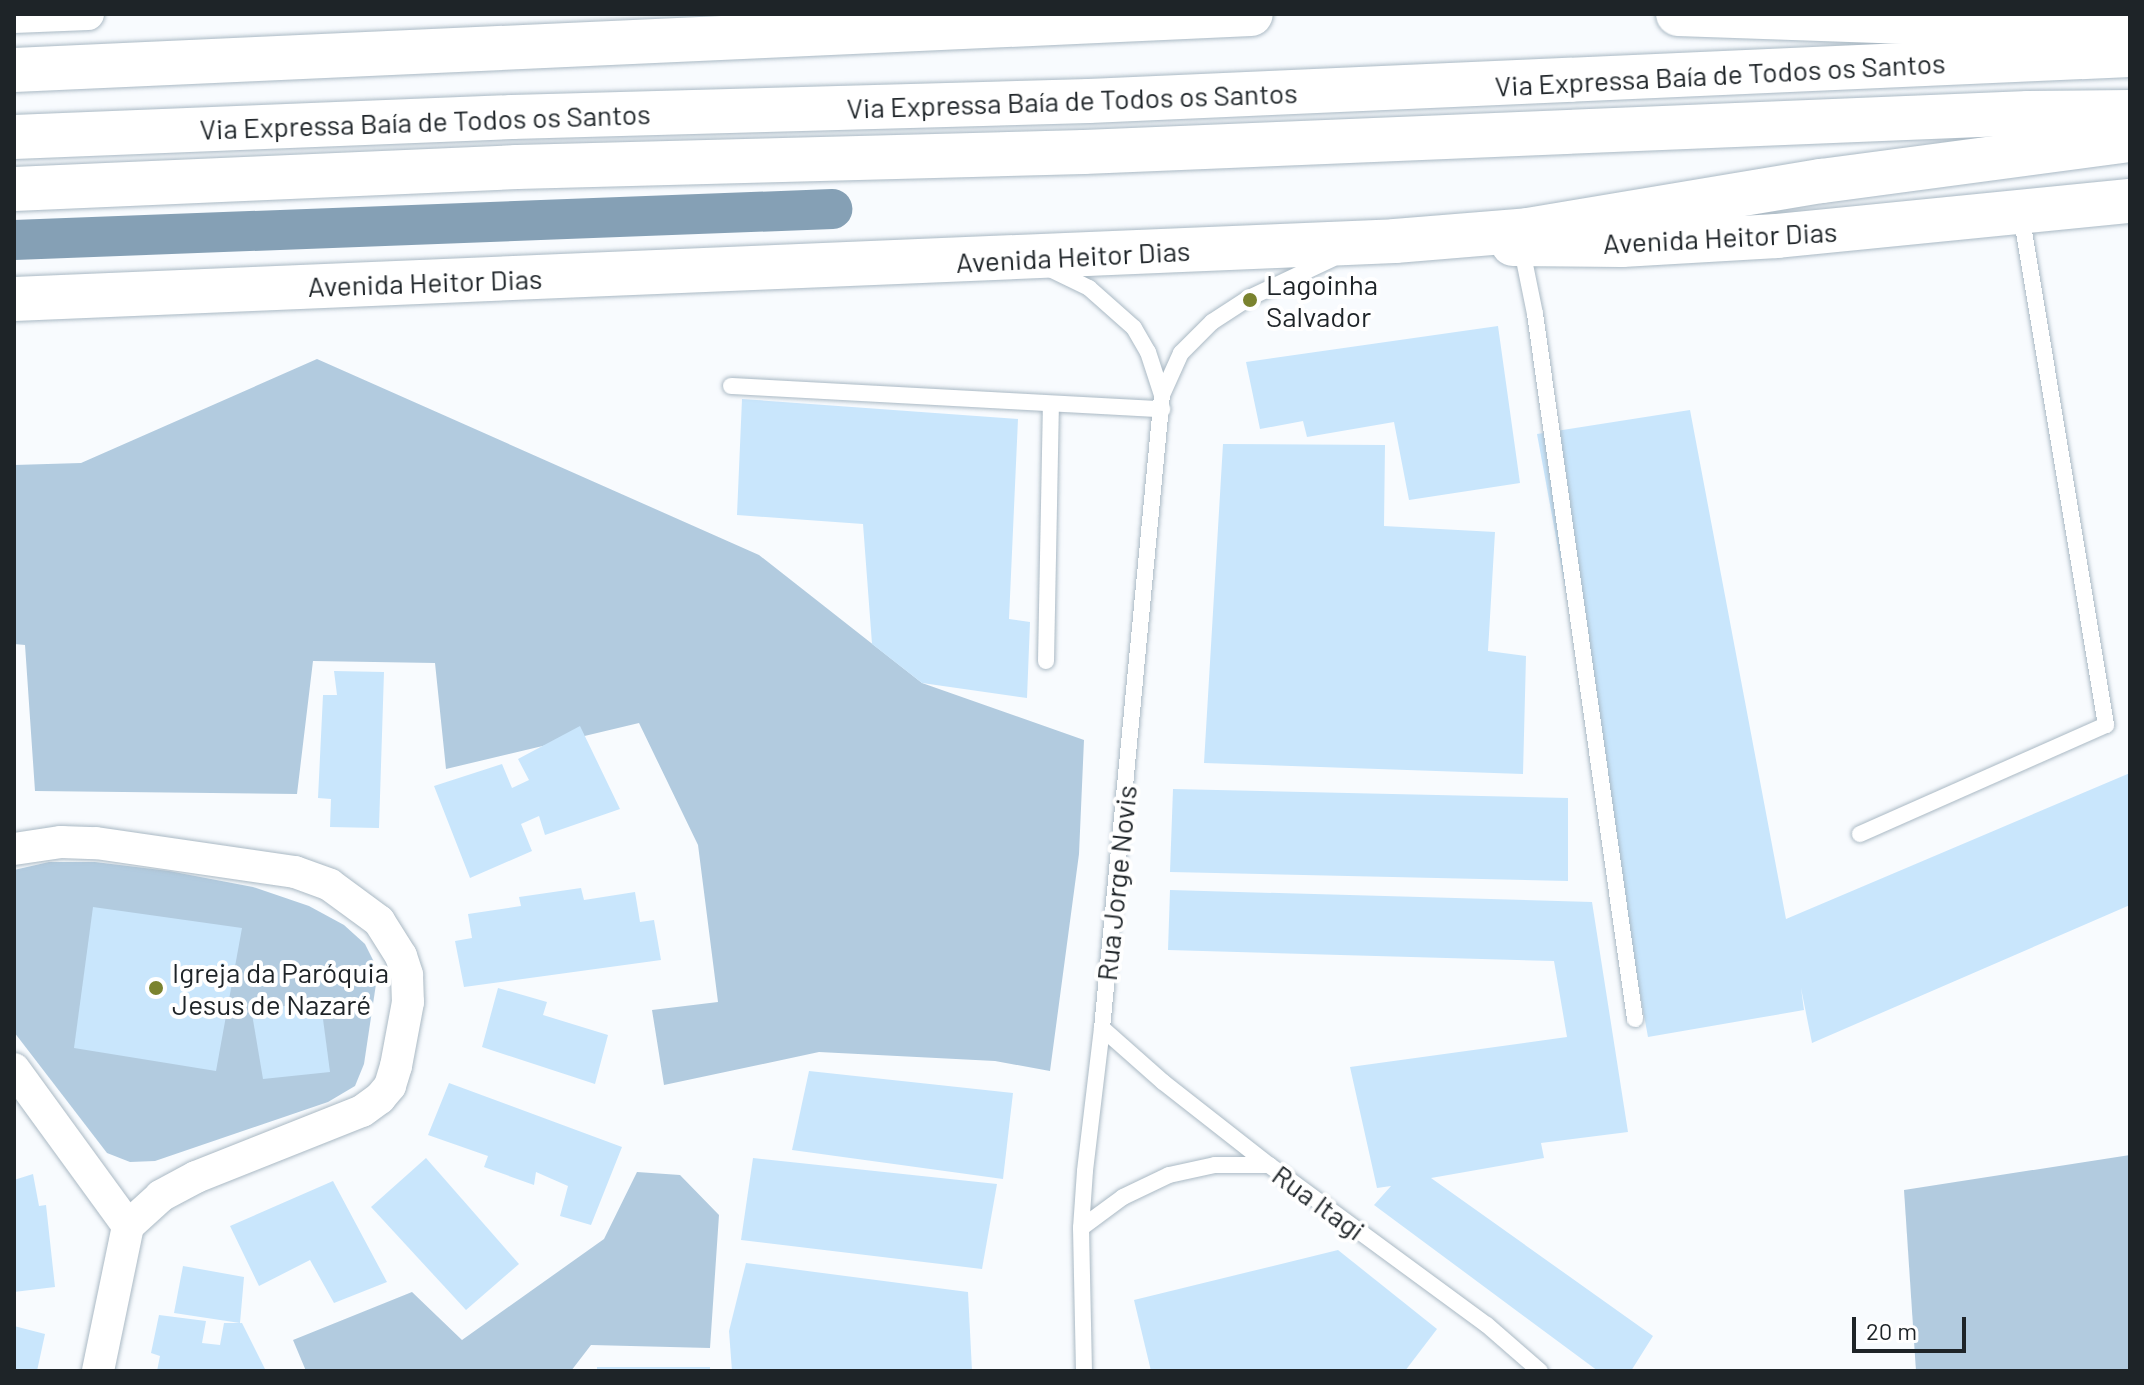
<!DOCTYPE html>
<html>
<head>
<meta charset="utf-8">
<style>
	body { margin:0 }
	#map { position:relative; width:2144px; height:1385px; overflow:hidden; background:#f8fbfe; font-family:Barlow,sans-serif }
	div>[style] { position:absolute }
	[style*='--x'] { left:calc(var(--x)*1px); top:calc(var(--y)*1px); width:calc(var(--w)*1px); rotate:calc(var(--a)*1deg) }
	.green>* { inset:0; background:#b2cbdf }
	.canal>* { height:40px; margin:-20px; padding:0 20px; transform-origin:20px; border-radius:20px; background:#85a0b5 }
	.building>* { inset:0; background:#c9e6fc }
	.roads { filter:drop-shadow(0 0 2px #aab9c4) drop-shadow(0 0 2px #aab9c4) }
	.service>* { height:16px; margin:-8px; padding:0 8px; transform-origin:8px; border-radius:8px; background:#fff }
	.minor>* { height:32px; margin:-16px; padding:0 16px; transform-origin:16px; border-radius:16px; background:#fff }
	.secondary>* { height:44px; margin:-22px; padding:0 22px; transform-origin:22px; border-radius:22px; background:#fff }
	.primary>* { height:44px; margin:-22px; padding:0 22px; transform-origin:22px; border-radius:22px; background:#fff }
	.trunk>* { height:44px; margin:-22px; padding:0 22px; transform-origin:22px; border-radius:22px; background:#fff }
	.dots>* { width:22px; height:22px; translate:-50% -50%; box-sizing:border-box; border:4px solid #fff; border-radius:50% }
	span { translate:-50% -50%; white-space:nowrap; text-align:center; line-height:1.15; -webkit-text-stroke:8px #fff; paint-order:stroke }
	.street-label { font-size:28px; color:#1e2428 }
	.poi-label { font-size:28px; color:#1e2428 }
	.left { translate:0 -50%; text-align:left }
	.frame { position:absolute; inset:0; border:16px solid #1e2428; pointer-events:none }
	.scale { position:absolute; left:1852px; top:1317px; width:114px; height:36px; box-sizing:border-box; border:4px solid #1e2428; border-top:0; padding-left:10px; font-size:24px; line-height:28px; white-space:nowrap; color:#1e2428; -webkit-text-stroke:6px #fff; paint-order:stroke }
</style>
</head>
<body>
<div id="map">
	<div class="green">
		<div style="clip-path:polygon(317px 359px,759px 555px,922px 683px,1084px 740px,1079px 854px,1050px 1071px,995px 1061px,819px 1052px,664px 1085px,652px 1010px,718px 1002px,698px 845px,639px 723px,446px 769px,435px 663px,313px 661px,297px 794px,35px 791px,25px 645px,14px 644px,14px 465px,81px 463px)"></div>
		<div style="clip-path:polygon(49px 862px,95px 862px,169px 871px,253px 887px,309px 906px,344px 925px,365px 944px,374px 962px,376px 984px,364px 1064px,355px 1086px,328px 1102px,155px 1161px,130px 1162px,107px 1153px,14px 1032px,14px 870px)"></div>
		<div style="clip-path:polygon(2130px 1155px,2130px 1371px,1916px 1371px,1904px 1190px)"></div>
		<div style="clip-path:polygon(637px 1172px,680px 1175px,719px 1215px,710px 1348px,591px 1345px,571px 1371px,306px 1371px,293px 1340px,412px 1292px,462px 1340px,604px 1239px)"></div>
	</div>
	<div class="canal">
		<div style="--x:14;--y:240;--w:819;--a:-2.17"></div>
	</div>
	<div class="building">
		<div style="clip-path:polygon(1498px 326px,1520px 483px,1409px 500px,1394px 422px,1307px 437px,1303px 421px,1260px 429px,1246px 362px)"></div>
		<div style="clip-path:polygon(742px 399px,1018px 419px,1009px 619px,1030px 622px,1027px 698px,922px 683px,872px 644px,863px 524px,737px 515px)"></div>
		<div style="clip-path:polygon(1690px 410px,1786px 919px,2130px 773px,2130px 905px,1812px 1043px,1801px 988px,1804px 1010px,1648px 1037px,1537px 434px)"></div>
		<div style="clip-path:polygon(1223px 444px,1385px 445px,1384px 526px,1495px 532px,1488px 651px,1526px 656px,1523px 774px,1204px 763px)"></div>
		<div style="clip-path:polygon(334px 671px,384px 672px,379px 828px,330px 827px,331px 799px,318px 798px,323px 695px,337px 695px)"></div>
		<div style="clip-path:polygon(580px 726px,620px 809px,545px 835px,539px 816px,521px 824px,532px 851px,470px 878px,434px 786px,502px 764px,512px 788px,529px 780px,518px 759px)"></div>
		<div style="clip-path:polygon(1173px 789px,1568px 798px,1568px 881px,1170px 872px)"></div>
		<div style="clip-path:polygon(581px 888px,584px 900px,635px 892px,640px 922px,654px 920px,661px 960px,464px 987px,455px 941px,472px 938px,468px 914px,521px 906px,519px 897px)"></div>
		<div style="clip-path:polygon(1170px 890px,1592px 902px,1628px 1132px,1541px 1143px,1544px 1158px,1431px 1178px,1653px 1336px,1631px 1371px,1598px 1371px,1374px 1205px,1391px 1186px,1377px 1188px,1350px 1067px,1567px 1037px,1554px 961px,1168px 950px)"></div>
		<div style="clip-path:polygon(93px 907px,242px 928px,216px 1071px,74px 1048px)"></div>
		<div style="clip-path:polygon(498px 988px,547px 1002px,543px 1015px,608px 1035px,595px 1084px,482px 1047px)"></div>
		<div style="clip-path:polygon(321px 1004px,330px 1072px,263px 1079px,251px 1008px)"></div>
		<div style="clip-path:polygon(809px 1071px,1013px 1093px,1003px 1179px,792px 1150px)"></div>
		<div style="clip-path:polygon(449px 1083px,622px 1147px,591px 1225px,560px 1216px,568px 1186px,536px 1172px,534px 1185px,484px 1167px,488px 1156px,428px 1135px)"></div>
		<div style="clip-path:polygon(426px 1158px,519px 1264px,466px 1310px,371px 1207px)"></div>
		<div style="clip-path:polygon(753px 1158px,997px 1184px,982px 1269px,741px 1240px)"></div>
		<div style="clip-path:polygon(33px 1174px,39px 1206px,46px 1205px,55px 1287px,14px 1292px,14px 1180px)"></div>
		<div style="clip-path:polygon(333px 1181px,387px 1282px,334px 1303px,310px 1260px,259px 1286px,230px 1226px)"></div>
		<div style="clip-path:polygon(1338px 1250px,1437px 1329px,1405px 1371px,1151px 1371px,1134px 1300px)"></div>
		<div style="clip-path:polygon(746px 1263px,968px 1292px,972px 1371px,732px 1371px,729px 1331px)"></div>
		<div style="clip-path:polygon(183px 1266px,244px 1277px,240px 1323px,174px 1313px)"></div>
		<div style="clip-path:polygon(159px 1315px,206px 1321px,202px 1343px,220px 1345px,224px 1323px,242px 1323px,266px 1371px,157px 1371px,160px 1356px,151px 1353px)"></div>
		<div style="clip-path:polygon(14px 1326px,45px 1334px,37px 1371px,14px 1371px)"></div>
		<div style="clip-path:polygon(597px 1367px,710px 1367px,710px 1371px,597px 1371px)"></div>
	</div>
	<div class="roads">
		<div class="service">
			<div style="--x:1521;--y:245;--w:70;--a:78.5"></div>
			<div style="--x:1535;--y:314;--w:712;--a:81.93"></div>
			<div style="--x:1048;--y:268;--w:46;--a:26"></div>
			<div style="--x:1089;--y:288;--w:60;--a:41.6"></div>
			<div style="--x:1134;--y:328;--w:28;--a:60"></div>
			<div style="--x:1148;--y:352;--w:45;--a:72"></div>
			<div style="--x:1162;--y:395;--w:636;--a:95.41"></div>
			<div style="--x:1102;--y:1028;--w:144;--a:96.8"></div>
			<div style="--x:1085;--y:1171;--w:57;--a:94"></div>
			<div style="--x:1081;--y:1228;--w:143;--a:88.8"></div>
			<div style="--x:731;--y:386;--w:432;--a:3.1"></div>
			<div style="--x:1162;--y:395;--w:46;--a:-65.7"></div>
			<div style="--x:1181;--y:353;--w:44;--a:-45"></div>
			<div style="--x:1212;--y:322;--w:44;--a:-33"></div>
			<div style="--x:1249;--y:298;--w:92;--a:-25.2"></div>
			<div style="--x:1046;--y:661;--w:256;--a:-88.9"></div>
			<div style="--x:1860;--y:834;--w:269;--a:-23.9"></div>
			<div style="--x:2106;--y:725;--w:518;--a:-99.44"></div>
			<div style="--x:1102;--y:1028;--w:81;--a:41.5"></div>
			<div style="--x:1163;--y:1082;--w:135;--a:38.1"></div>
			<div style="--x:1269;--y:1165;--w:270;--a:36.3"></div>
			<div style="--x:1487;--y:1325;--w:70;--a:41"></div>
			<div style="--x:1081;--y:1228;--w:52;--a:-36.4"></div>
			<div style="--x:1123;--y:1197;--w:51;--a:-25.6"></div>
			<div style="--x:1169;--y:1175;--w:47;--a:-12.3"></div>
			<div style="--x:1215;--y:1165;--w:54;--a:0"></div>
		</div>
		<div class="minor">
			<div style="--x:14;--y:17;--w:74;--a:-2.3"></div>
			<div style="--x:14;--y:849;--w:48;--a:-8.5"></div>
			<div style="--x:61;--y:842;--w:35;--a:2"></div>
			<div style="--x:96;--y:843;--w:201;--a:8.3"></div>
			<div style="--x:295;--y:872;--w:37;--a:20"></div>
			<div style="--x:330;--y:885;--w:61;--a:36.3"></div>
			<div style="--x:379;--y:921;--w:41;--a:57.8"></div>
			<div style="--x:401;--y:956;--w:20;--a:72"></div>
			<div style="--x:407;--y:975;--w:27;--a:88"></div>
			<div style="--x:408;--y:1002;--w:65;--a:100.6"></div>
			<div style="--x:396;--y:1066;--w:21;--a:107"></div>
			<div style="--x:390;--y:1086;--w:16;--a:130"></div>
			<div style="--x:380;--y:1098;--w:22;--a:144"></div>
			<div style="--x:362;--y:1111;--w:179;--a:158.3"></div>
			<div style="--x:196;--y:1177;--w:40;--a:152"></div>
			<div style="--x:161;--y:1196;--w:45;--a:137.7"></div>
			<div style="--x:128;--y:1226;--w:148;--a:101.7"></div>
			<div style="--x:14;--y:1069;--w:194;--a:54"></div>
		</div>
		<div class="secondary">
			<div style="--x:1513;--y:244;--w:109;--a:0.5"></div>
			<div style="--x:1622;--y:245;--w:155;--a:-3.3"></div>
			<div style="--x:1777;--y:236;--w:355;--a:-5.7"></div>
		</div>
		<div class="primary">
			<div style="--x:14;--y:70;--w:1238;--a:-2.59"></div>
			<div style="--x:14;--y:299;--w:1382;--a:-2.4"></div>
		</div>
		<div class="trunk">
			<div style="--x:1678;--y:14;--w:452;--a:2"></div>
			<div style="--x:14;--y:137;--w:498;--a:-2.3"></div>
			<div style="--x:512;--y:117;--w:577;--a:-1.59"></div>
			<div style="--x:1089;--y:101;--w:1042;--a:-2.53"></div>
			<div style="--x:14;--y:189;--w:503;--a:-2.5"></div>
			<div style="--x:517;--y:167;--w:567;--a:-1.52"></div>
			<div style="--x:1084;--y:152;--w:945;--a:-2.37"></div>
			<div style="--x:2028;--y:113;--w:102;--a:-0.6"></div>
			<div style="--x:1395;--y:241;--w:133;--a:-4.7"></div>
			<div style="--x:1528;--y:230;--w:298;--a:-9.5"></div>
			<div style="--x:1822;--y:181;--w:311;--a:-7.6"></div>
		</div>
	</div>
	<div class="dots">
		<div style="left:1250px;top:300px;background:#7a832f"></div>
		<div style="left:156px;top:988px;background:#7a832f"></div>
	</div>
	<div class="street-label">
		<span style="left:1720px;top:74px;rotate:-3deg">Via Expressa Baía de Todos os Santos</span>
		<span style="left:1072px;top:100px;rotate:-2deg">Via Expressa Baía de Todos os Santos</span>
		<span style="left:425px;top:121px;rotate:-2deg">Via Expressa Baía de Todos os Santos</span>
		<span style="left:1720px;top:237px;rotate:-3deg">Avenida Heitor Dias</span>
		<span style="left:1073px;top:256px;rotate:-3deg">Avenida Heitor Dias</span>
		<span style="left:425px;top:282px;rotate:-2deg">Avenida Heitor Dias</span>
		<span style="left:1116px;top:883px;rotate:-84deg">Rua Jorge Novis</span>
		<span style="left:1319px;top:1202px;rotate:36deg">Rua Itagi</span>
	</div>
	<div class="poi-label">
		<span class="left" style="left:1266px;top:300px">Lagoinha<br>Salvador</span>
		<span class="left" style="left:172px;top:988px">Igreja da Paróquia<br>Jesus de Nazaré</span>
	</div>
	<div class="frame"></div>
	<div class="scale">20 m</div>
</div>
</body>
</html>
